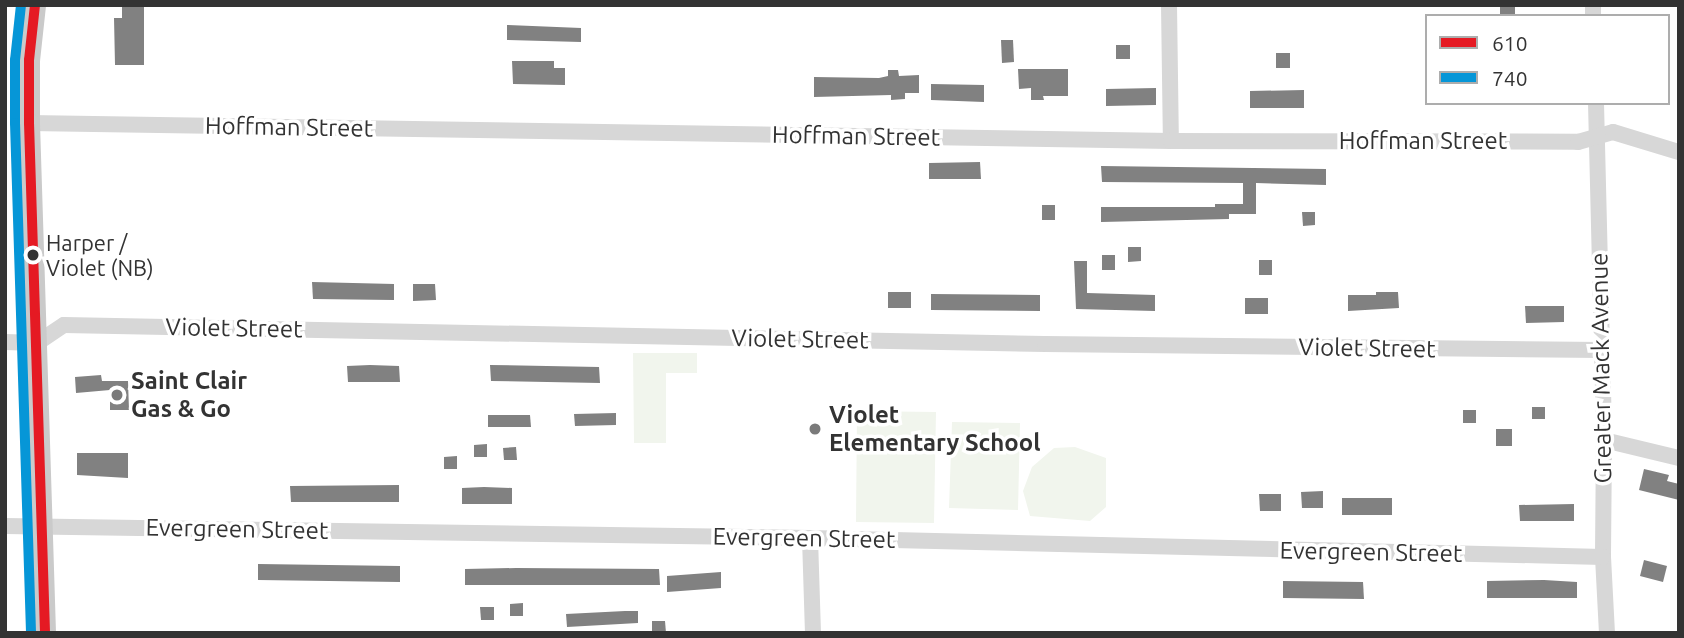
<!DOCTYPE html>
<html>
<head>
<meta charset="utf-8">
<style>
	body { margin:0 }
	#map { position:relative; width:1684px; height:638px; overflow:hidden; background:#fff; font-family:Ubuntu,sans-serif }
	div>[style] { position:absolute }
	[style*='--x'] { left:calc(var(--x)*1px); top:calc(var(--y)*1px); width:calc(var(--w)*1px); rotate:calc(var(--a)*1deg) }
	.green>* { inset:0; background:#f1f5ed }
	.building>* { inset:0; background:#818181 }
	.minor>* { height:16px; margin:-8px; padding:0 8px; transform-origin:8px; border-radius:8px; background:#d7d7d7 }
	.major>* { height:21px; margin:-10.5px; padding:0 10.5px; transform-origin:10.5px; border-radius:10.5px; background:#cacaca }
	.bus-1>* { height:10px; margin:-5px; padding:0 5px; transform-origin:5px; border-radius:5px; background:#e51a23 }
	.bus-2>* { height:10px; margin:-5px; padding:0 5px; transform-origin:5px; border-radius:5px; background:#0696d7 }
	.dots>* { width:19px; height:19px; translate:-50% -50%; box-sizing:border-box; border:4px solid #fff; border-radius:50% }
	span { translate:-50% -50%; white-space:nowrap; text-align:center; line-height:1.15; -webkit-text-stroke:7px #fff; paint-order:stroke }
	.bus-label { font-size:22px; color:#333 }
	.left { translate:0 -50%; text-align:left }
	.street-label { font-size:24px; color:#333 }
	.poi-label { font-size:24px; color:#333; font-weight:700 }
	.frame { position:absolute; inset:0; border:7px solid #333; pointer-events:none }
	.legend { position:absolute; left:1425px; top:14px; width:245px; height:91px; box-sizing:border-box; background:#fff; border:2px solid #adadad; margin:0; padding:9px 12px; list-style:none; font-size:21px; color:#333 }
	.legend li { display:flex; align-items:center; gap:14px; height:35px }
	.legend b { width:35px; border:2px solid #adadad }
</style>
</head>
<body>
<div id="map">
	<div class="green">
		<div style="clip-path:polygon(633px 353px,697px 353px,697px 373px,666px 373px,666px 443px,634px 443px)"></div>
		<div style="clip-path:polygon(857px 411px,936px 412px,934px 523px,856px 522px)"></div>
		<div style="clip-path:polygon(952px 422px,1020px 423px,1018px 510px,949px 508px)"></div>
		<div style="clip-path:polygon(1075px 447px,1106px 458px,1106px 507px,1090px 521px,1030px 516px,1023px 491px,1032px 467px,1054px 448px)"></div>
	</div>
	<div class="building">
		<div style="clip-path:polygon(122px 5px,144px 5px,144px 65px,115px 65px,114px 18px,122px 18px)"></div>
		<div style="clip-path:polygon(1500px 5px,1515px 5px,1515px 16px,1500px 16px)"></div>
		<div style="clip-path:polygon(507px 25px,581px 28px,581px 42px,507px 40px)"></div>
		<div style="clip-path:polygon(1001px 40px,1013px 40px,1014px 62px,1002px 63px)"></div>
		<div style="clip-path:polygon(1116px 45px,1130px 45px,1130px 59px,1116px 59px)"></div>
		<div style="clip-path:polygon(1276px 53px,1290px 53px,1290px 68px,1276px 68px)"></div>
		<div style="clip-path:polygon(512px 61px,554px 61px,554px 68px,565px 68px,565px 85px,513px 84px)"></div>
		<div style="clip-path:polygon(1018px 69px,1068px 69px,1068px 96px,1043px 96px,1044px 100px,1031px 100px,1031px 88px,1019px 89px)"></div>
		<div style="clip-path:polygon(888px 70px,898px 70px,899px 76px,919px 75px,919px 93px,905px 93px,905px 99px,891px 100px,891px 95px,814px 97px,814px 77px,879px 78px,888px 76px)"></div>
		<div style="clip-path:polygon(931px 84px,984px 85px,984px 102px,931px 100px)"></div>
		<div style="clip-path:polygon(1156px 88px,1156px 105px,1106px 106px,1106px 89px)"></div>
		<div style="clip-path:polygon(1304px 90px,1304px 108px,1250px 108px,1250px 91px)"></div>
		<div style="clip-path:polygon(980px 162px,981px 179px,929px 179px,929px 163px)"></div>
		<div style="clip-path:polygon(1101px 166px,1326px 169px,1326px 185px,1256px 183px,1256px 214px,1229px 214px,1229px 219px,1101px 222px,1101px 207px,1215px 207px,1215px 204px,1243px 204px,1243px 183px,1102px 182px)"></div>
		<div style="clip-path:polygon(1042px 205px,1055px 205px,1055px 220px,1042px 220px)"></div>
		<div style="clip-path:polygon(1302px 212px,1315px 212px,1315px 225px,1303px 226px)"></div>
		<div style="clip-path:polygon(1128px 247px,1141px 247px,1141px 261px,1128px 262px)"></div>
		<div style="clip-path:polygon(1102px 255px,1115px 255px,1115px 270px,1102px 270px)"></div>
		<div style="clip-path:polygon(1259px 260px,1272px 260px,1272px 275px,1259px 275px)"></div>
		<div style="clip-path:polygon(1074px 261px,1087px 261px,1087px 293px,1155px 295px,1155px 311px,1076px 309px)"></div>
		<div style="clip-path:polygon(312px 282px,394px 284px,394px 300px,313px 299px)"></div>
		<div style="clip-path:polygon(413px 284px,435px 284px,436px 300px,413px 301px)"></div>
		<div style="clip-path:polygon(888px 292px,911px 292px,911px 308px,888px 308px)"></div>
		<div style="clip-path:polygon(1376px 292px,1398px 292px,1399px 308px,1348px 311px,1348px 295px,1376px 295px)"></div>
		<div style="clip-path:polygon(931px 294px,1040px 295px,1040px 311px,931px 310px)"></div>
		<div style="clip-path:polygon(1245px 298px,1268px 298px,1268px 314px,1245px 314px)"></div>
		<div style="clip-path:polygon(1525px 306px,1564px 306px,1564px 322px,1526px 323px)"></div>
		<div style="clip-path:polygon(370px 365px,399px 366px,400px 382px,348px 382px,347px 366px)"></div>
		<div style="clip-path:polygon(490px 365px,599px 367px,600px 383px,491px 381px)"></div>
		<div style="clip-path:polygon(101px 375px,102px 381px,128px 381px,129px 410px,110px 410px,110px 390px,76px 393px,75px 377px)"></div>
		<div style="clip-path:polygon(1532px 407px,1545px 407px,1545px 419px,1532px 419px)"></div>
		<div style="clip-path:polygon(1463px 410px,1476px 410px,1476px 423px,1463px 423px)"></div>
		<div style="clip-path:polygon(616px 413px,616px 425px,575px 426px,574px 414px)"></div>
		<div style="clip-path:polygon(488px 415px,530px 415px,531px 427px,488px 427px)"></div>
		<div style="clip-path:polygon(1496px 429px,1512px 429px,1512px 446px,1496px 446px)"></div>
		<div style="clip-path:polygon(487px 444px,487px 457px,474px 457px,474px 445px)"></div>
		<div style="clip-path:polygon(516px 447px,517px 460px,504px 460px,503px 448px)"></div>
		<div style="clip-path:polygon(77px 453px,128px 453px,128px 478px,77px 475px)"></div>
		<div style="clip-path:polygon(457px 456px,457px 469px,444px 469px,444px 457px)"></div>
		<div style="clip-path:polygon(1644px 469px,1669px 475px,1667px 481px,1679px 484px,1679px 500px,1639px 490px)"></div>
		<div style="clip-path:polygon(399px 485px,399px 502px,291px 502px,290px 486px)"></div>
		<div style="clip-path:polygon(484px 487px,512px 488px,512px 504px,462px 504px,462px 488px)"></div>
		<div style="clip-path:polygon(1323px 491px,1323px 508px,1302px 508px,1301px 492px)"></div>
		<div style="clip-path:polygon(1259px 494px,1281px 494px,1281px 511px,1260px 511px)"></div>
		<div style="clip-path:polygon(1342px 498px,1392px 498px,1392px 515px,1342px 515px)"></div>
		<div style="clip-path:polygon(1574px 504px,1574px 521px,1520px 521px,1519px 505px)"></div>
		<div style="clip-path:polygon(1644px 560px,1667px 566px,1663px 582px,1640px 576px)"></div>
		<div style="clip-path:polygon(258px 564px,400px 566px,400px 582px,258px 580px)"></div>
		<div style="clip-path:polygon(516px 568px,659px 569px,660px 585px,465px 585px,465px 569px)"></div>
		<div style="clip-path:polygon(721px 572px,721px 588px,667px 592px,667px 576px)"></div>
		<div style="clip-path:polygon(1544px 580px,1577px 582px,1577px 598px,1487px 598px,1487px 581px)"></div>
		<div style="clip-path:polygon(1283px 581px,1363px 582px,1364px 599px,1283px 598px)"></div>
		<div style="clip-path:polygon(523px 603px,523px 616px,510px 616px,510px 604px)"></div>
		<div style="clip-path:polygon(480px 607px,494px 607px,494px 620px,481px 620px)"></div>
		<div style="clip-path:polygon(625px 611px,638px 611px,638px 623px,567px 627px,566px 614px)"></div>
		<div style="clip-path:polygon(652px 621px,665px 621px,666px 633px,652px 633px)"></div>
	</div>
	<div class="minor">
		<div style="--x:1169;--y:5;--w:136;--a:89.2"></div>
		<div style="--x:1593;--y:5;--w:11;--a:90"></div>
		<div style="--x:1596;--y:103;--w:337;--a:88.6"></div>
		<div style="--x:1604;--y:440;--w:117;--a:90.5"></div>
		<div style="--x:1603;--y:557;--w:76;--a:87"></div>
		<div style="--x:29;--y:123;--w:1142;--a:0.9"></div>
		<div style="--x:1171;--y:141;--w:407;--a:0.1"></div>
		<div style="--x:1578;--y:142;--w:36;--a:-16"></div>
		<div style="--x:1613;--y:132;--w:69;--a:16.9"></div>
		<div style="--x:5;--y:342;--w:32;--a:2"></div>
		<div style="--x:37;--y:343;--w:32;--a:-34"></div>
		<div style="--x:64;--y:325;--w:981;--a:1.11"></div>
		<div style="--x:1045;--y:344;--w:556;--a:0.62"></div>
		<div style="--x:1604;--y:440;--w:77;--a:13.5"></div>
		<div style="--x:5;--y:526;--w:805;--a:0.85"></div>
		<div style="--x:810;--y:538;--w:793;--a:1.37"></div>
		<div style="--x:810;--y:538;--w:95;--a:88.2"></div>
	</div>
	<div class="major">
		<div style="--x:35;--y:5;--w:55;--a:96.2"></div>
		<div style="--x:29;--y:60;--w:63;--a:90"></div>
		<div style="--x:29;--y:123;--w:510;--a:88.2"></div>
	</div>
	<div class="bus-1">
		<div style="--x:35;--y:5;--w:55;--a:96.2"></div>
		<div style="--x:29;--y:60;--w:63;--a:90"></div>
		<div style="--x:29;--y:123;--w:510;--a:88.2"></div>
	</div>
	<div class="bus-2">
		<div style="--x:21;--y:5;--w:55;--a:96.2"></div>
		<div style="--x:15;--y:60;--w:63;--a:90"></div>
		<div style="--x:15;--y:123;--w:510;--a:88.2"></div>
	</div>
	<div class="dots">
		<div style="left:33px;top:255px;background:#333"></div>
		<div style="left:117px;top:395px;background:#7a7a7a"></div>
		<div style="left:815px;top:429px;background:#7a7a7a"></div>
	</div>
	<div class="bus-label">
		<span class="left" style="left:46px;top:255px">Harper /<br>Violet (NB)</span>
	</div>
	<div class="street-label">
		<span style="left:289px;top:127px;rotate:1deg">Hoffman Street</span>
		<span style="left:856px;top:136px;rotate:1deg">Hoffman Street</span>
		<span style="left:1423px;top:141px">Hoffman Street</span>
		<span style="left:234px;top:328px;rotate:1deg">Violet Street</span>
		<span style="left:800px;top:339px;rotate:1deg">Violet Street</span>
		<span style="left:1367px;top:348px;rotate:1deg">Violet Street</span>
		<span style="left:1601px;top:368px;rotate:-91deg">Greater Mack Avenue</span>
		<span style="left:237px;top:529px;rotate:1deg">Evergreen Street</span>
		<span style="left:804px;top:538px;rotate:1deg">Evergreen Street</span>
		<span style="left:1371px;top:552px;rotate:1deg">Evergreen Street</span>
	</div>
	<div class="poi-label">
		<span class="left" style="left:131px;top:395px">Saint Clair<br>Gas &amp; Go</span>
		<span class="left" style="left:829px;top:429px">Violet<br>Elementary School</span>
	</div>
	<div class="frame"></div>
	<ul class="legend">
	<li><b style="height:9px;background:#e51a23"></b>610</li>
	<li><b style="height:9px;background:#0696d7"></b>740</li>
	</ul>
</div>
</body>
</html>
